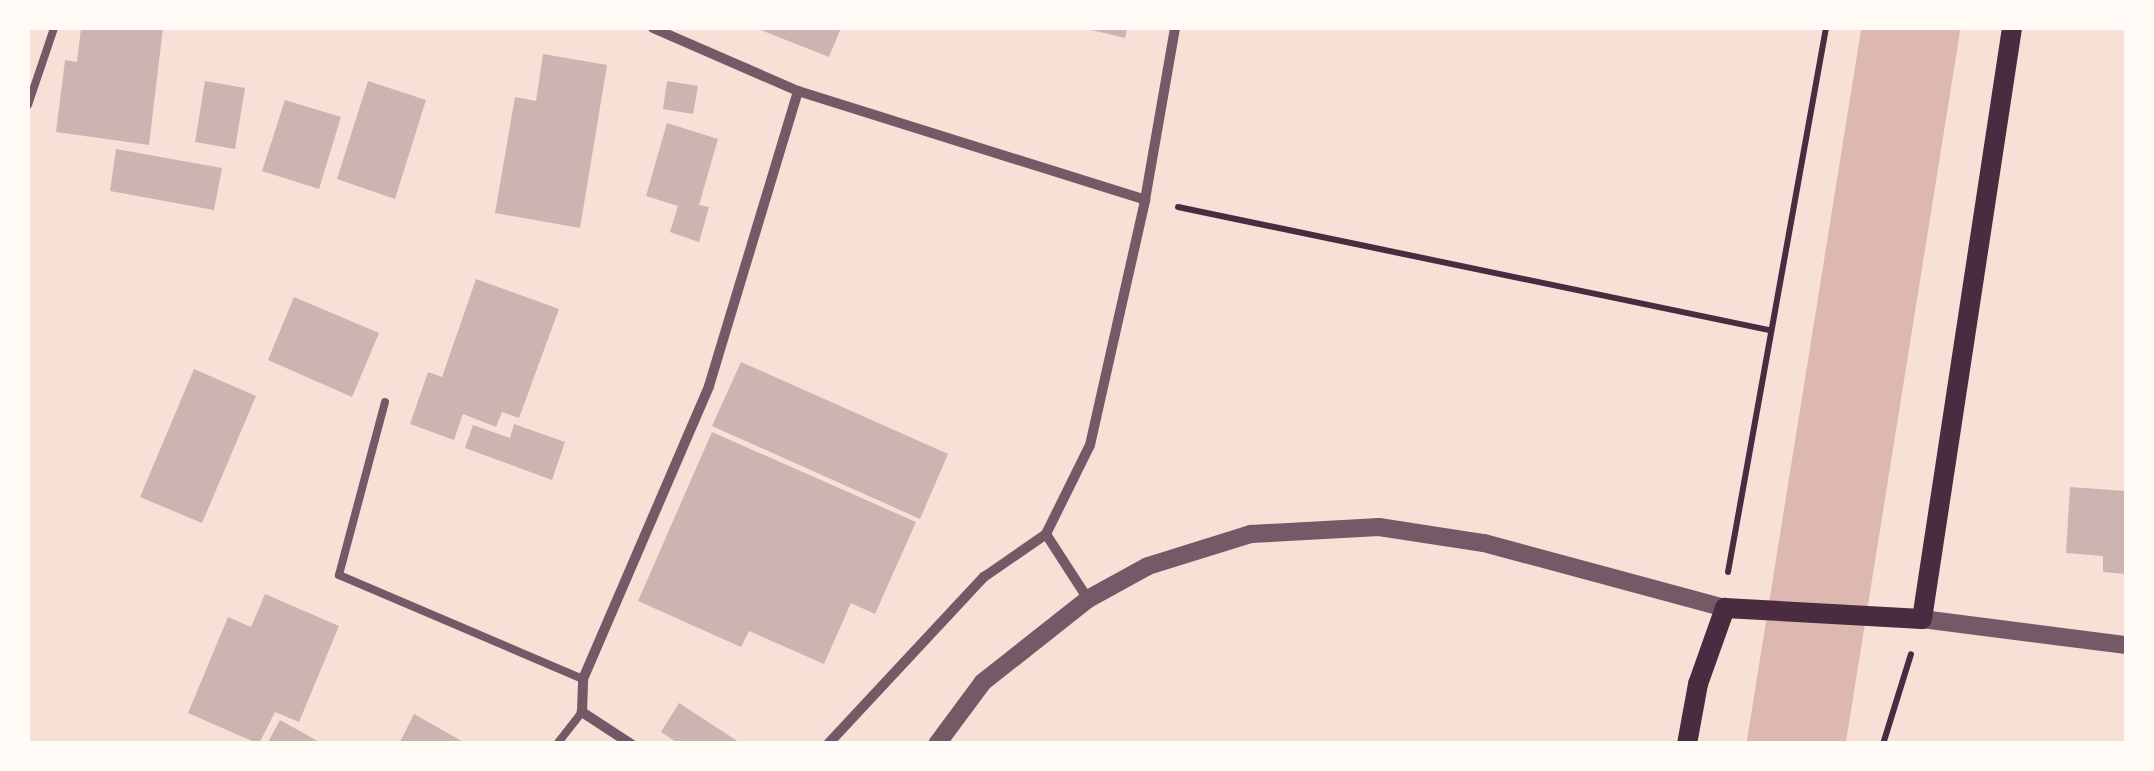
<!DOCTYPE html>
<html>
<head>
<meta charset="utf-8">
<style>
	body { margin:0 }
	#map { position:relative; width:2154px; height:771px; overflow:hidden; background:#f7e1d7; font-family:"Roboto Condensed",sans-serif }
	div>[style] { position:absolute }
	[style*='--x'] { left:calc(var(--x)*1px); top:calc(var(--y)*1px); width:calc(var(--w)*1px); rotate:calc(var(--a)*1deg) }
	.river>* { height:98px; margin:-49px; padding:0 49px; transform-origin:49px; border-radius:49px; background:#dcb8b0 }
	.building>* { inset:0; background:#ccb4b1 }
	.path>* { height:6px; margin:-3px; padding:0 3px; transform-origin:3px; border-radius:3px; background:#4a2c40 }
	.service>* { height:8px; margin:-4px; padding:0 4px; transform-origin:4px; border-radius:4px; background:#755966 }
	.minor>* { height:10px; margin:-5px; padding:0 5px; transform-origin:5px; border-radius:5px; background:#755966 }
	.tertiary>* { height:18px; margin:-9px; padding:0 9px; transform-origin:9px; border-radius:9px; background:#755966 }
	.secondary>* { height:20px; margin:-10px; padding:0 10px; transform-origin:10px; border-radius:10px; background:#4a2c40 }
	span { translate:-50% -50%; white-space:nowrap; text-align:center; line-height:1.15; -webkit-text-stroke:10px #fffaf5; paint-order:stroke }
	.frame { position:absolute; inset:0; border:30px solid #fffaf5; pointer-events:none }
</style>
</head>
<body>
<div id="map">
	<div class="river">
		<div style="--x:1796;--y:744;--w:725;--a:-80.88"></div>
	</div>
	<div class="building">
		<div style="clip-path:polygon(81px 28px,163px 28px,149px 145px,56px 132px,65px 60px,77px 62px)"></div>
		<div style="clip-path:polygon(756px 28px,841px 28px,829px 57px)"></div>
		<div style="clip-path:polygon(1083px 28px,1127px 28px,1125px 38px)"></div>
		<div style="clip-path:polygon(543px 54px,607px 65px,580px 228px,495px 213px,515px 97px,536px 101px)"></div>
		<div style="clip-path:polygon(205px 81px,245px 88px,235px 149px,195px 142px)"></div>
		<div style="clip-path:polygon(368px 81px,426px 100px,395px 199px,337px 179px)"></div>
		<div style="clip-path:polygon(667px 81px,698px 86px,693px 114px,663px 109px)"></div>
		<div style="clip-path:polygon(285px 100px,341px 117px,319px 189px,262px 171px)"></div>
		<div style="clip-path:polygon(667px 123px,718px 139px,699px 205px,709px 207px,699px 242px,670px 232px,678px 206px,646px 196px)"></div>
		<div style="clip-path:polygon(116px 149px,222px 168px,214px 210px,110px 191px)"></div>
		<div style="clip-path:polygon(476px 279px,559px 309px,519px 418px,502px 412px,496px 427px,463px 414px,454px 440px,410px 424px,428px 372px,442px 377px)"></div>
		<div style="clip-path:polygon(294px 297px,379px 333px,352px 397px,268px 360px)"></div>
		<div style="clip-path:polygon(741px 362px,948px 454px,920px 519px,712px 426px)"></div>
		<div style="clip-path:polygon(194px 369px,256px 396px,202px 523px,140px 497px)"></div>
		<div style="clip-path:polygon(514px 424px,565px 442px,552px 480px,465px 448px,473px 425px,510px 438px)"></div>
		<div style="clip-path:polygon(712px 432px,916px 522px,875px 614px,851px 603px,824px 664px,749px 631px,741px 647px,638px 601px)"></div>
		<div style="clip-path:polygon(2070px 487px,2126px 491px,2126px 574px,2103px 572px,2103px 556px,2066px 553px)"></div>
		<div style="clip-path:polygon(265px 594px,339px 626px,299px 722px,275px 712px,259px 744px,188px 713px,228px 617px,251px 627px)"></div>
		<div style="clip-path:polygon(679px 703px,742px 744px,679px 744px,661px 732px)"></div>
		<div style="clip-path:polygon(414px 714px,467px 744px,399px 744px)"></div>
		<div style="clip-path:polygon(280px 720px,323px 744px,267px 744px)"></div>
	</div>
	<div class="path">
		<div style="--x:1178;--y:207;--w:604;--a:11.76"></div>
		<div style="--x:1728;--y:572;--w:553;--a:-79.79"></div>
		<div style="--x:1883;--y:744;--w:94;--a:-72.7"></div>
	</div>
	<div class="service">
		<div style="--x:28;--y:105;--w:81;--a:-71.3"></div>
		<div style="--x:385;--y:402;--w:179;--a:104.9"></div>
		<div style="--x:339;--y:575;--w:265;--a:23.1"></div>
		<div style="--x:557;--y:744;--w:41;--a:-52"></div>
	</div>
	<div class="minor">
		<div style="--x:653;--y:28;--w:158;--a:23.5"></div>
		<div style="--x:798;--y:91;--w:364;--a:17.4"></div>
		<div style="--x:1088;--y:599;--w:77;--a:-122.9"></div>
		<div style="--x:1046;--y:534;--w:99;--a:-63.7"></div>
		<div style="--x:1090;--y:445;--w:251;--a:-77.3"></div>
		<div style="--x:1145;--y:200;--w:175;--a:-80.1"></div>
		<div style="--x:631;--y:744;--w:59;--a:-146.9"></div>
		<div style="--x:582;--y:712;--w:33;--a:-88"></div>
		<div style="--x:583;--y:679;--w:319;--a:-66.7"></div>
		<div style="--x:709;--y:386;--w:308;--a:-73.2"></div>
		<div style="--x:828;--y:744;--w:229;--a:-47"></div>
		<div style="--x:984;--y:577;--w:75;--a:-34.7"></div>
	</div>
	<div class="tertiary">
		<div style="--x:1922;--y:619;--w:206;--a:7.3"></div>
		<div style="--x:937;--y:744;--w:77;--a:-53.4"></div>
		<div style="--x:983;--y:682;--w:134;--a:-38.3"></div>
		<div style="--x:1088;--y:599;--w:68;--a:-28.8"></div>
		<div style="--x:1148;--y:566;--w:108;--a:-17.3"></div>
		<div style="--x:1251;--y:534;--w:128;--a:-3.1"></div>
		<div style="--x:1379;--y:527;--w:106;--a:8.7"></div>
		<div style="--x:1484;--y:543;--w:250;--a:15.1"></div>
	</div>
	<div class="secondary">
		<div style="--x:1687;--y:744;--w:61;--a:-79.6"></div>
		<div style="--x:1698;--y:684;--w:81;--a:-70.4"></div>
		<div style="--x:1725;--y:608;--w:197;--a:3.2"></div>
		<div style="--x:1922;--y:619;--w:598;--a:-81.34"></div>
	</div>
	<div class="frame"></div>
</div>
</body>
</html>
